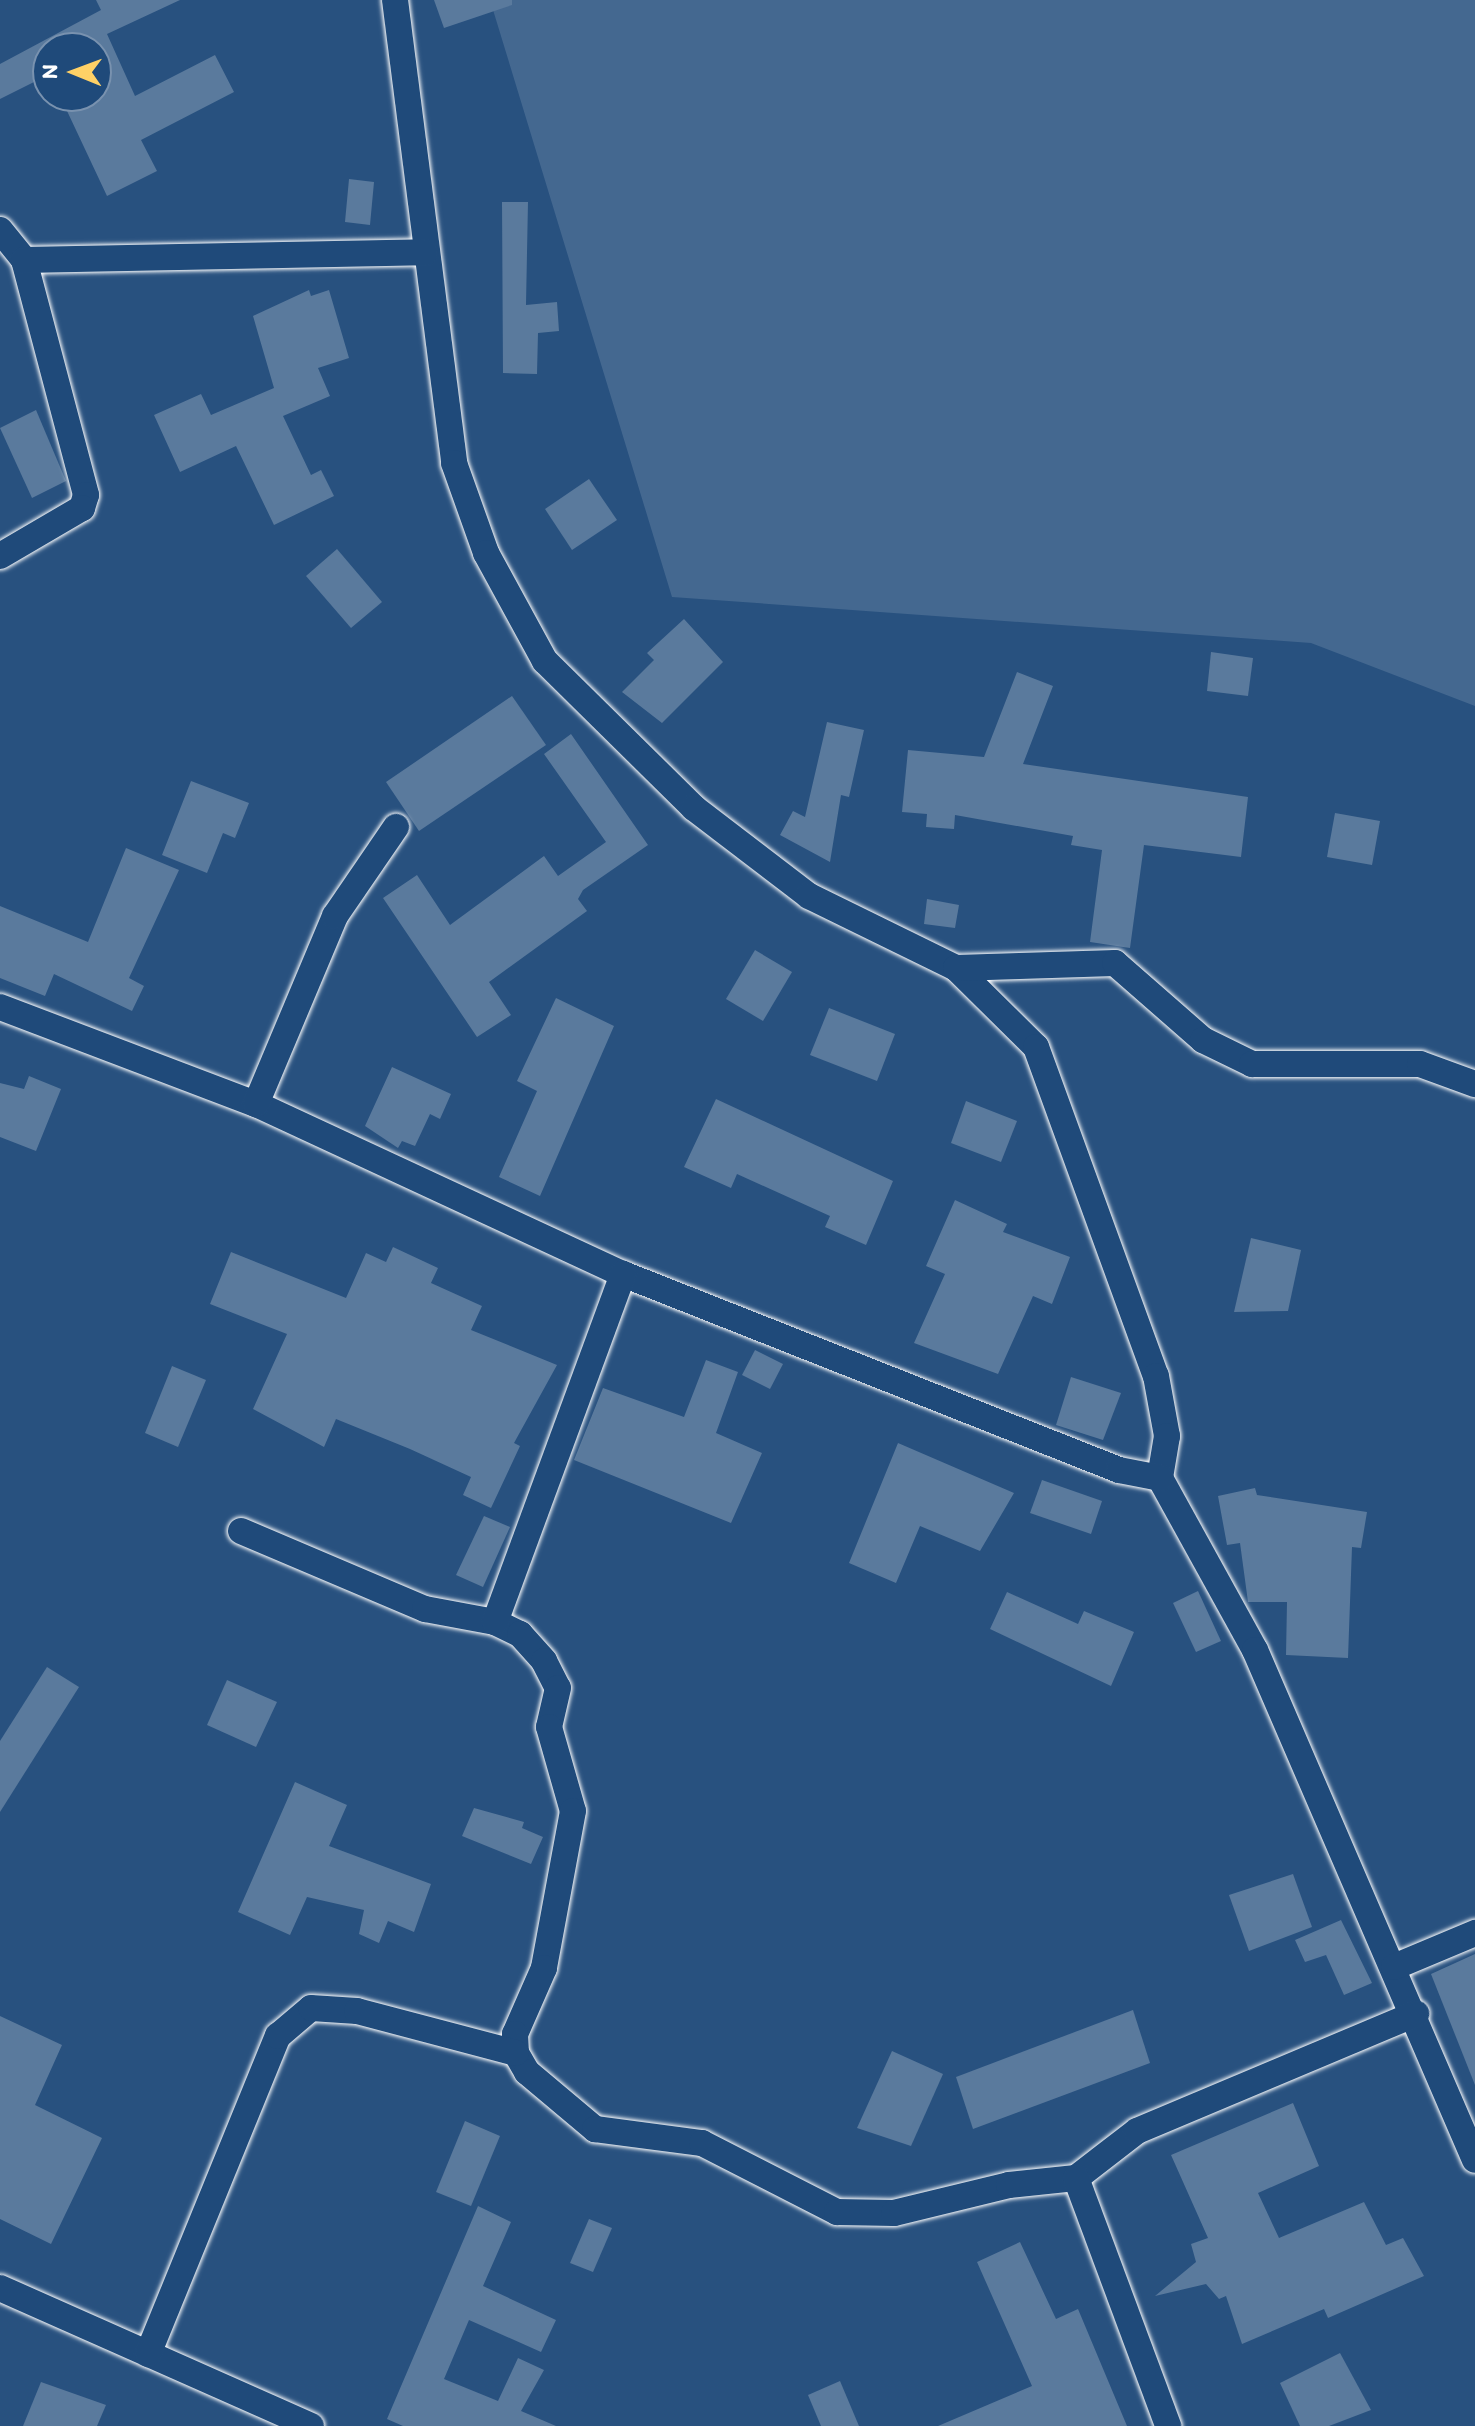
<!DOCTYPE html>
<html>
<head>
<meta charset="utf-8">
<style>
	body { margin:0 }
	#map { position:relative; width:1475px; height:2426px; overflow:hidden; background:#28517f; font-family:Itim,sans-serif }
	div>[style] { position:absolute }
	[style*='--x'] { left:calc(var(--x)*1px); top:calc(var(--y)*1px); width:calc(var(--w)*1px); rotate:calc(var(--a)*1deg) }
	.green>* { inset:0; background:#446890 }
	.building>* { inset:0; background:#5a7a9d }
	.roads { filter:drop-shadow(0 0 2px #fff) drop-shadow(0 0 2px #fff) }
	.street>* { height:26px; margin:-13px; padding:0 13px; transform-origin:13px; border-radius:13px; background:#1f4a7a }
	span { translate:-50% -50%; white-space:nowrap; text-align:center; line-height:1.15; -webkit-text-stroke:7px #1f4a7a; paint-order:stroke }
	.north { position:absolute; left:32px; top:32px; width:80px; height:80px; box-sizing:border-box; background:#1f4a7a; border:2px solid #7992af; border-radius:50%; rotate:271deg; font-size:22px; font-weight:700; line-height:32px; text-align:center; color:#fff }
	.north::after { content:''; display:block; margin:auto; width:28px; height:36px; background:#ffd166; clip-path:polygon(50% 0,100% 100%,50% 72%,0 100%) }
</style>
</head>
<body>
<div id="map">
	<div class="green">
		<div style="clip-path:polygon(490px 0,1475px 0,1475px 706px,1311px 643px,672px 597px)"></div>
	</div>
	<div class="building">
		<div style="clip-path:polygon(96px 0,180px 0,107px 34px,135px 96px,215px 55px,234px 92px,141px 140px,157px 171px,107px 196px,60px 96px,96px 96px,96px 48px,48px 48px,48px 75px,0 99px,0 64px,101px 10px)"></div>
		<div style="clip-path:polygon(434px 0,512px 0,512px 5px,444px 28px)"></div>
		<div style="clip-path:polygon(349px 179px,374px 182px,370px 225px,345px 222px)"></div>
		<div style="clip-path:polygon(502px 202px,528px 202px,526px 305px,557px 302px,559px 331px,538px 333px,537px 374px,503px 373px)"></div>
		<div style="clip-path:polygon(309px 290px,311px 296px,329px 290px,349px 358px,318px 368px,330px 396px,283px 416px,311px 475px,321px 470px,334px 496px,274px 525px,236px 446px,180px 472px,154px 415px,201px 394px,211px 415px,274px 388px,253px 316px)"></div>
		<div style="clip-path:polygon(36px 410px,66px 481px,32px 498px,0 428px)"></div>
		<div style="clip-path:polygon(589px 479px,617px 520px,572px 550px,545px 509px)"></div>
		<div style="clip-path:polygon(337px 549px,382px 602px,351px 628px,306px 576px)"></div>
		<div style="clip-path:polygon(684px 619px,723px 662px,662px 723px,622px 692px,654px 660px,647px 653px)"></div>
		<div style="clip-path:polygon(1211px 652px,1253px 658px,1248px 696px,1207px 691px)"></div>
		<div style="clip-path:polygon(1017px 672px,1053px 686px,1023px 764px,1248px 797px,1241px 857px,1144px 845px,1130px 948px,1090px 942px,1102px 850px,1071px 845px,1073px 836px,955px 815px,954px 829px,926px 827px,927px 814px,902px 812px,908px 750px,984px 757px)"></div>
		<div style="clip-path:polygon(512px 696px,546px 745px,419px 831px,386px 782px)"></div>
		<div style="clip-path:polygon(827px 722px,864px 730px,849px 797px,841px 795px,830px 862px,780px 835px,793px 811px,805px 817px)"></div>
		<div style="clip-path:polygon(571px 734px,648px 845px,583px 890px,578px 899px,587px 911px,489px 982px,511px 1015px,477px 1037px,383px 898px,417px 875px,450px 925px,544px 856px,558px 876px,606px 842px,544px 754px)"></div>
		<div style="clip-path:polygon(191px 781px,249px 803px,235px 838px,223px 833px,207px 873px,162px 855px)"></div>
		<div style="clip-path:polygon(1335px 813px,1380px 821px,1372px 865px,1327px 857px)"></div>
		<div style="clip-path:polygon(126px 848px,179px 870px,129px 978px,144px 986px,132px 1011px,54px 974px,45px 996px,0 978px,0 906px,88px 942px)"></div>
		<div style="clip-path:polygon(927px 899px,959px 905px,955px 928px,924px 924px)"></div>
		<div style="clip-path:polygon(755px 950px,792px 972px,763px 1021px,726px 999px)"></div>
		<div style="clip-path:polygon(556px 998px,614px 1026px,540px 1196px,499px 1177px,537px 1091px,517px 1081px)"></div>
		<div style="clip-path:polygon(829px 1008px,895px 1034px,877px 1081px,810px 1055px)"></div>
		<div style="clip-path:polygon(392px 1067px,451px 1094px,440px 1119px,430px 1114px,415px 1146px,402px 1141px,398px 1148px,365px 1126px)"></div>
		<div style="clip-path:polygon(29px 1076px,61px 1089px,36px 1151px,0 1137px,0 1083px,24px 1089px)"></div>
		<div style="clip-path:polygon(716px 1099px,893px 1181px,866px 1245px,825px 1227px,830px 1216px,737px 1174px,731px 1188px,684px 1167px)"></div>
		<div style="clip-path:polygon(966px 1101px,1017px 1121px,1001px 1162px,951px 1143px)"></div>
		<div style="clip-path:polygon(955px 1200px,1007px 1224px,1003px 1232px,1070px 1257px,1052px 1304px,1033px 1296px,998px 1374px,914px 1343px,945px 1274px,926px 1266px)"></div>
		<div style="clip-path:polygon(1251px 1238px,1301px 1250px,1288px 1311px,1234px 1312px)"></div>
		<div style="clip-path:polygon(393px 1247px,438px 1268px,431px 1283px,482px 1306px,471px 1330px,557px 1365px,514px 1443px,520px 1446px,491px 1508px,463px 1495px,471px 1477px,410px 1449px,336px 1419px,324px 1447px,253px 1409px,287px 1334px,210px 1304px,231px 1252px,346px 1298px,366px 1253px,386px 1262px)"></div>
		<div style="clip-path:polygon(755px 1350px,783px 1364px,770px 1389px,742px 1375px)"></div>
		<div style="clip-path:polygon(706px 1360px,738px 1372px,716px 1433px,762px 1453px,731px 1523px,574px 1460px,603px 1388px,684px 1417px)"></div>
		<div style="clip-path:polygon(172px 1366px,206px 1380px,178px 1447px,145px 1433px)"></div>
		<div style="clip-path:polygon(1071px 1377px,1121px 1393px,1103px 1440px,1056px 1425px)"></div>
		<div style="clip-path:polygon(898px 1443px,1014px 1493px,980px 1551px,920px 1526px,896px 1583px,849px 1563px)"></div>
		<div style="clip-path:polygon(1042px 1480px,1102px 1501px,1091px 1534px,1030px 1513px)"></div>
		<div style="clip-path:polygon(1255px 1488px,1257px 1495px,1367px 1512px,1361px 1548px,1352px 1547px,1348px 1658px,1286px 1655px,1287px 1602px,1248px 1602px,1240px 1543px,1227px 1545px,1218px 1496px)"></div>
		<div style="clip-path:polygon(484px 1516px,510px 1527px,483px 1587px,456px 1575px)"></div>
		<div style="clip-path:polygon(1198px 1591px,1221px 1641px,1196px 1652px,1173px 1603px)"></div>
		<div style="clip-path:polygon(1007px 1592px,1078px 1624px,1084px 1611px,1134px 1632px,1111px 1686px,990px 1629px)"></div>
		<div style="clip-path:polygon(47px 1667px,79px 1687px,0 1812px,0 1741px)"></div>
		<div style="clip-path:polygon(227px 1680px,277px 1702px,256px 1747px,207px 1725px)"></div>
		<div style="clip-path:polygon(295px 1782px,347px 1805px,329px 1846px,431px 1884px,414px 1932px,388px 1921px,379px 1943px,359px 1934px,364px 1910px,307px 1897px,290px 1935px,238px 1912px)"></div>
		<div style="clip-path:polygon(474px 1808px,524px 1822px,522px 1828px,543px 1837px,531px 1864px,462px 1836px)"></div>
		<div style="clip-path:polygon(1293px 1874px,1312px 1927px,1249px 1951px,1229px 1895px)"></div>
		<div style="clip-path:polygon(1341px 1920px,1372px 1983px,1344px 1995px,1326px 1955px,1305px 1962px,1295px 1940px)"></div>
		<div style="clip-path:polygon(1475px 1954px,1475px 2085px,1431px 1974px)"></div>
		<div style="clip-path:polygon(1133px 2010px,1150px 2063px,973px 2129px,956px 2077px)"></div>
		<div style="clip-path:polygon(0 2016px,62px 2045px,35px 2105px,102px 2138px,51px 2244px,0 2219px)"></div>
		<div style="clip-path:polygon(892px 2051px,943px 2074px,911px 2146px,857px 2128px)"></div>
		<div style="clip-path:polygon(1293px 2103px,1319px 2166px,1258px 2193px,1279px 2238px,1364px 2202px,1386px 2245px,1403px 2238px,1424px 2276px,1328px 2318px,1324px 2309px,1242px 2344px,1226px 2296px,1219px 2299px,1206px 2284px,1155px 2296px,1196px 2262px,1191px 2244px,1208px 2238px,1171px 2155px)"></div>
		<div style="clip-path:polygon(465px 2121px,500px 2136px,471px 2206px,436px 2192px)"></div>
		<div style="clip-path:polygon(478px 2206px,511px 2222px,483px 2286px,556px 2320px,541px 2352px,469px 2320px,444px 2379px,498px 2401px,518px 2358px,544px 2370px,521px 2411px,556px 2426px,403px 2426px,387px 2419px)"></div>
		<div style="clip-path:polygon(589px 2219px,612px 2228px,593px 2272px,570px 2263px)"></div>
		<div style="clip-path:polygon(1020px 2242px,1056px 2319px,1078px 2309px,1127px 2426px,938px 2426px,1032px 2386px,977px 2262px)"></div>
		<div style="clip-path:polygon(1340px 2353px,1371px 2410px,1329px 2426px,1300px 2426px,1280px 2383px)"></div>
		<div style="clip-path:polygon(840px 2381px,859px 2426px,821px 2426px,808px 2395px)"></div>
		<div style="clip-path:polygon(41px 2382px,106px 2405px,97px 2426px,23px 2426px)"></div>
	</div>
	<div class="roads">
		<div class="street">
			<div style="--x:395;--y:0;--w:467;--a:82.7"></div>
			<div style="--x:454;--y:463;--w:96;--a:70.4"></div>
			<div style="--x:486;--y:553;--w:123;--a:61.4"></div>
			<div style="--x:545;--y:661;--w:209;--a:44.6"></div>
			<div style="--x:694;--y:808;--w:145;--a:37.4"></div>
			<div style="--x:809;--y:896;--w:164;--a:26.1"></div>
			<div style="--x:956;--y:968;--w:112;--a:44.6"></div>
			<div style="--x:1036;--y:1047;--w:350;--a:70"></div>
			<div style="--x:1156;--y:1376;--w:61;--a:79.6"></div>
			<div style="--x:1167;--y:1436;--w:43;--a:99.5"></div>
			<div style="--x:1160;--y:1478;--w:196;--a:61.1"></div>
			<div style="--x:1255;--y:1650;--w:555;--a:66.67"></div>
			<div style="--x:0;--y:230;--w:38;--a:51"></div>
			<div style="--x:24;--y:260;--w:243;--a:75.2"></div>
			<div style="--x:86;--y:495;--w:14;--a:107"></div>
			<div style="--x:82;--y:508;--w:95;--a:149.7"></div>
			<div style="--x:24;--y:260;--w:401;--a:-1.1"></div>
			<div style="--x:956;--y:968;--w:159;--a:-1.8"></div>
			<div style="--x:1115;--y:963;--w:117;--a:41.2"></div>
			<div style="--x:1203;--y:1040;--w:55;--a:26.1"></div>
			<div style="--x:1252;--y:1064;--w:168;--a:0"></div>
			<div style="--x:1420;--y:1064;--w:59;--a:20"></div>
			<div style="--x:0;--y:1007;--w:274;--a:20.8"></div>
			<div style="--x:256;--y:1104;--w:404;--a:24.9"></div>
			<div style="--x:623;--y:1274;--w:533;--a:21.56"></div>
			<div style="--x:1119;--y:1470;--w:42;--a:11"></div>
			<div style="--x:256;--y:1104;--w:204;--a:-67.2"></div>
			<div style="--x:335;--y:916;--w:108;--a:-55.6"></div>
			<div style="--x:241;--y:1531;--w:200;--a:23"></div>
			<div style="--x:425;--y:1609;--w:71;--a:10.5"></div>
			<div style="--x:495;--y:1622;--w:28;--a:26"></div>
			<div style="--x:520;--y:1634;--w:36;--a:48"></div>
			<div style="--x:544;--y:1661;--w:30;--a:63"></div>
			<div style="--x:558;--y:1688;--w:40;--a:103"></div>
			<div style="--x:549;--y:1727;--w:87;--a:74.1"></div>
			<div style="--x:573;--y:1811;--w:160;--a:100.5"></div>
			<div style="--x:544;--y:1968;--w:72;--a:113.7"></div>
			<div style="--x:515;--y:2034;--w:19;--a:87"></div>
			<div style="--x:516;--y:2053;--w:22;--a:60"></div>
			<div style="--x:527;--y:2072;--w:89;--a:40"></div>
			<div style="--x:595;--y:2129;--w:108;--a:7.5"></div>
			<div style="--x:702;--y:2143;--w:152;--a:27.1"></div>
			<div style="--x:837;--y:2212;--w:57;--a:1"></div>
			<div style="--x:894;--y:2213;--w:118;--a:-13.7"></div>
			<div style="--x:1009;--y:2185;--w:67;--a:-6"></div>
			<div style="--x:1076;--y:2178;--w:77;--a:-37.6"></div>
			<div style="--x:1137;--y:2131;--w:303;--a:-22.8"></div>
			<div style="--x:495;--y:1622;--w:371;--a:-69.8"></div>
			<div style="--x:1394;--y:1967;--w:88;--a:-22.8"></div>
			<div style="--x:1076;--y:2178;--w:265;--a:69.6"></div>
			<div style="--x:0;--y:2288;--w:340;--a:23.9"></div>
			<div style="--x:148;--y:2354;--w:344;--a:-67.8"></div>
			<div style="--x:278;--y:2036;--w:43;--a:-40.3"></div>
			<div style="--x:311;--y:2008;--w:46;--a:3.7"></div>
			<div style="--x:357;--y:2011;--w:164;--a:14.8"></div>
		</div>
	</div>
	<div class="north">N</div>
</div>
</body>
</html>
